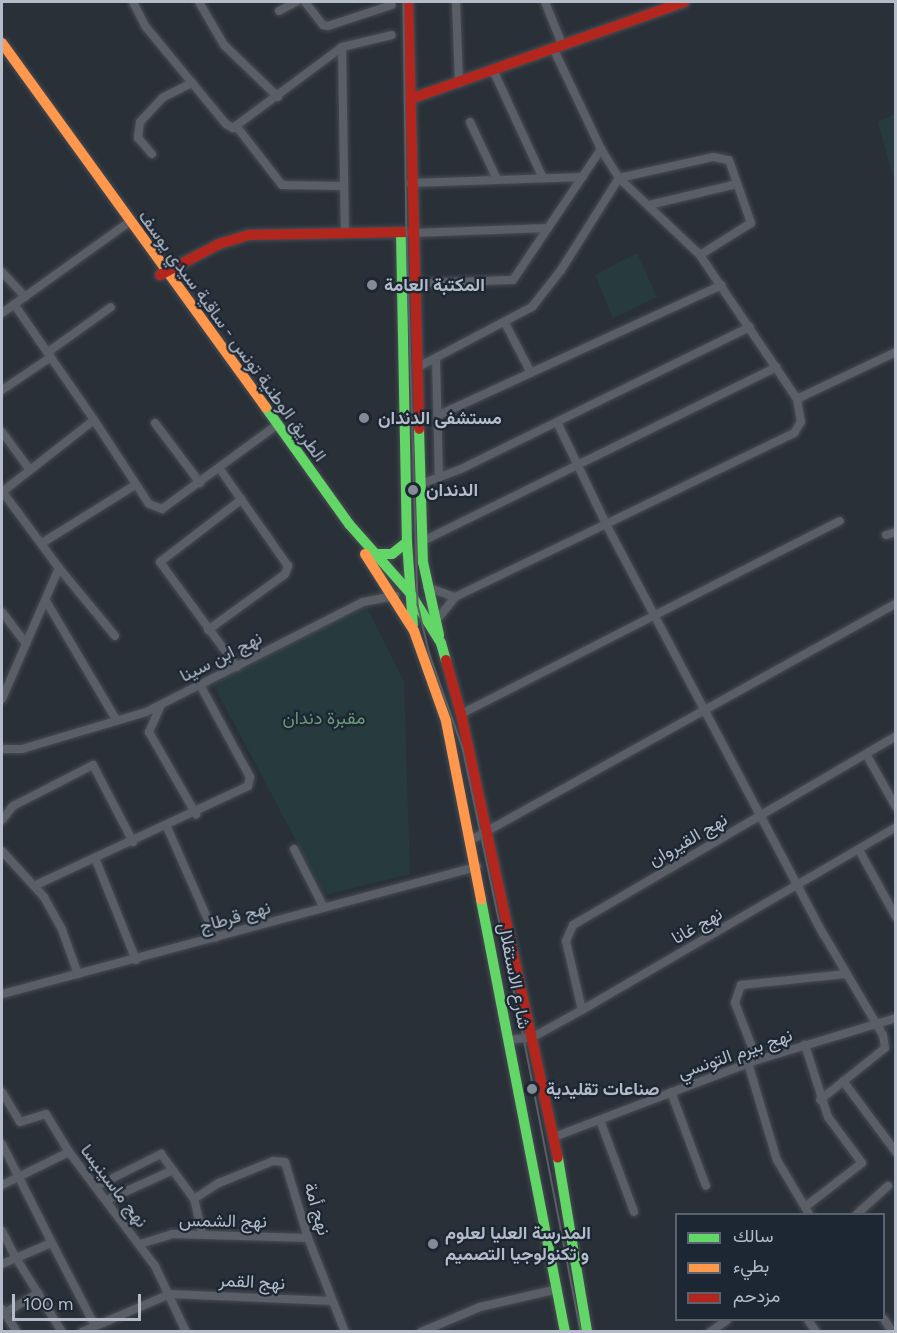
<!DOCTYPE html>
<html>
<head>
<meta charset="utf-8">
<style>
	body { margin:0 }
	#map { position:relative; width:897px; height:1333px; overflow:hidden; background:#2a3038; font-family:Figtree,Vazirmatn,sans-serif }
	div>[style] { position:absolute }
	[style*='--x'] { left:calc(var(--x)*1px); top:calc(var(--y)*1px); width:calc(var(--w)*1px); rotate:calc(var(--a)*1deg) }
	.green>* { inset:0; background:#273a3e }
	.roads { filter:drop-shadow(0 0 2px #484c53) drop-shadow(0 0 2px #484c53) }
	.street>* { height:8px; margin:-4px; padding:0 4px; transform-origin:4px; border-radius:4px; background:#5a5e66 }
	.fast>* { height:10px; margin:-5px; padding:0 5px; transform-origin:5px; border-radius:5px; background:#63d668 }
	.slow>* { height:10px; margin:-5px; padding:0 5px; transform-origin:5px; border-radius:5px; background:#ff974d }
	.jam>* { height:10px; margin:-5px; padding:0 5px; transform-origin:5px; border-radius:5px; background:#b3261e }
	.tram>* { height:1.5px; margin:-0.75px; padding:0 0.75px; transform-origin:0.75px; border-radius:0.75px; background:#595d64 }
	.dots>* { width:16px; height:16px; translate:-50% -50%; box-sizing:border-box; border:3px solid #1d2633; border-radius:50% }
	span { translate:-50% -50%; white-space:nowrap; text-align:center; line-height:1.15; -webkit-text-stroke:4.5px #1d2633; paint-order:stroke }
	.poi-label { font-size:18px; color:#b4bcc9; font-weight:700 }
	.left { translate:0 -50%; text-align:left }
	.street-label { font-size:18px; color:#b4bcc9 }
	.park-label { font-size:18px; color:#6b9a76 }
	.frame { position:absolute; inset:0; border:3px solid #b4bcc9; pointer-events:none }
	.legend { position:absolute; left:675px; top:1213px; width:210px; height:108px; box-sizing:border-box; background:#1d2633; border:2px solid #59626f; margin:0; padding:8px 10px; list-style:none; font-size:18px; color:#b4bcc9 }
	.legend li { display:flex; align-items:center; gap:12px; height:30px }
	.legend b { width:30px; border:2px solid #59626f }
	.scale { position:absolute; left:12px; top:1294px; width:129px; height:27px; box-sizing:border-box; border:3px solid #b4bcc9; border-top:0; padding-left:8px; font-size:18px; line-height:21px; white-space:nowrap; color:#b4bcc9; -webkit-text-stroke:4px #1d2633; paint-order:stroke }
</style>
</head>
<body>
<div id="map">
	<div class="green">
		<div style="clip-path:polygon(895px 114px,895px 184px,878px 122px)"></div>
		<div style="clip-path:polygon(637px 253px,657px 297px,613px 318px,595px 275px)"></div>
		<div style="clip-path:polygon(364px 602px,404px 682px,410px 874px,325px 895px,213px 684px)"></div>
	</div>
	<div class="roads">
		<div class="street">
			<div style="--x:133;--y:2;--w:28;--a:63"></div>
			<div style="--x:146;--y:27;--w:126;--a:50.5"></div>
			<div style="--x:226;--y:124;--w:8;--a:30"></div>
			<div style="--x:233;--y:128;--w:136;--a:-36.6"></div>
			<div style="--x:342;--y:47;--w:51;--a:-13.5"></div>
			<div style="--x:199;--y:2;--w:50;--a:59.8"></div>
			<div style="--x:224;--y:45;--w:75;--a:43.9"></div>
			<div style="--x:305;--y:2;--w:29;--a:52"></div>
			<div style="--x:323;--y:25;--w:5;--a:11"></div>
			<div style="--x:328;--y:26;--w:67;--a:-18.2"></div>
			<div style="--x:456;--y:2;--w:81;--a:87.9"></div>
			<div style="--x:545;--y:2;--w:45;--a:68"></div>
			<div style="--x:279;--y:11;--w:19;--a:-28"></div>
			<div style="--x:342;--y:47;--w:186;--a:89.1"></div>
			<div style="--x:493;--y:70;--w:119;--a:65.2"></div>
			<div style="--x:470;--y:122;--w:63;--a:64.7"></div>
			<div style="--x:237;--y:127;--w:73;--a:52.2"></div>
			<div style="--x:282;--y:185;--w:62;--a:0.9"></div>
			<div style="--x:152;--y:154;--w:21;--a:-131"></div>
			<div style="--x:138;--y:138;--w:16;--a:-83"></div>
			<div style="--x:140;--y:122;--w:33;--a:-47"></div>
			<div style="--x:162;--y:98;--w:34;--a:-27"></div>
			<div style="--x:411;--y:183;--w:172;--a:-2"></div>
			<div style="--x:649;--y:205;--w:90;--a:-13.4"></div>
			<div style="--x:413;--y:233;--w:135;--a:-2.1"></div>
			<div style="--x:2;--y:272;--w:34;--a:47"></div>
			<div style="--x:402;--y:284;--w:111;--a:-2.1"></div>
			<div style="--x:513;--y:280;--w:158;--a:-56.1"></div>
			<div style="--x:14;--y:304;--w:141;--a:55.4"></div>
			<div style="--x:2;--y:313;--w:156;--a:-35.6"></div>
			<div style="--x:505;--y:323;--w:56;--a:62.5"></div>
			<div style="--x:48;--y:352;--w:77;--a:-35.5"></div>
			<div style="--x:436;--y:359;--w:119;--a:88.6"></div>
			<div style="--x:420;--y:366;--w:127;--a:-27.8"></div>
			<div style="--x:532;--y:307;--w:47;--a:-51.9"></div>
			<div style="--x:561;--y:270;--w:109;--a:-57.8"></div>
			<div style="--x:619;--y:178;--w:96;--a:-12.6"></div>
			<div style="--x:713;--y:157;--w:16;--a:11"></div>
			<div style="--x:729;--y:160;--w:67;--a:70.8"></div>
			<div style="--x:751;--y:223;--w:60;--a:147.9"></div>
			<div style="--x:2;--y:390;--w:59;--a:-34"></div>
			<div style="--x:797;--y:399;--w:110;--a:-25.4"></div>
			<div style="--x:439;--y:415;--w:311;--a:-24.7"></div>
			<div style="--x:557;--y:422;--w:115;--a:64.3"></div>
			<div style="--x:607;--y:526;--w:463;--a:62.1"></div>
			<div style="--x:824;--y:935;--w:116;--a:59.5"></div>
			<div style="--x:883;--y:1035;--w:13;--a:81"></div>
			<div style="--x:885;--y:1048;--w:83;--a:141.3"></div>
			<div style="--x:155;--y:423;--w:75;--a:53.1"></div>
			<div style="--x:2;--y:432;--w:47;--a:53.6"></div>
			<div style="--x:421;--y:484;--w:43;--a:-20.6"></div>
			<div style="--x:461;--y:469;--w:322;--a:-26.2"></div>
			<div style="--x:2;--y:492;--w:117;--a:-38"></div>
			<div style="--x:94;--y:420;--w:100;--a:56.8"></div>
			<div style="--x:149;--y:504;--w:14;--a:21"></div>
			<div style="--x:162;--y:509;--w:144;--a:-36.2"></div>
			<div style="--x:886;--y:535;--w:10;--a:-17"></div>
			<div style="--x:423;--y:541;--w:394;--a:-26.2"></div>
			<div style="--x:42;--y:543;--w:110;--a:-31.9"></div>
			<div style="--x:59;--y:568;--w:88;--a:50.5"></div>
			<div style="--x:427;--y:587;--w:30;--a:20"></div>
			<div style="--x:46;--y:601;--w:139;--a:59.4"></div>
			<div style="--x:2;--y:612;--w:40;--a:53"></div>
			<div style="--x:435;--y:622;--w:32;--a:-51"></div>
			<div style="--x:455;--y:597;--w:377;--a:-25.8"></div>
			<div style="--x:794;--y:433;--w:13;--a:-58"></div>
			<div style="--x:801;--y:422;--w:23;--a:-100"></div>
			<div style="--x:797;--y:399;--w:174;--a:-124"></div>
			<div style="--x:700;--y:255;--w:112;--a:-136.5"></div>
			<div style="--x:619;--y:178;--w:34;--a:-122"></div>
			<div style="--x:601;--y:149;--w:112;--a:-115.4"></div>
			<div style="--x:208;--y:630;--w:95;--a:-36"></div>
			<div style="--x:285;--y:574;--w:9;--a:-69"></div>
			<div style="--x:288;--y:566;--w:120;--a:-125.1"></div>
			<div style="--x:237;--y:667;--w:130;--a:-126.3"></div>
			<div style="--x:160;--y:562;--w:103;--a:-37.5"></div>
			<div style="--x:2;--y:699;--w:143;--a:-66.5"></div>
			<div style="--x:59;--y:568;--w:96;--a:-126.5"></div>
			<div style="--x:161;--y:705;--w:30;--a:114"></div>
			<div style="--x:149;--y:732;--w:95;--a:60.2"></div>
			<div style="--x:461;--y:714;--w:425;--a:-27"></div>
			<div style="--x:2;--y:749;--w:20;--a:0"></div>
			<div style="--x:22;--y:749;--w:129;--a:-16.6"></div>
			<div style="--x:146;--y:712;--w:243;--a:-26.9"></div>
			<div style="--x:363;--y:602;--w:33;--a:-11"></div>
			<div style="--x:866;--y:754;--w:61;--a:60.5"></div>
			<div style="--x:2;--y:820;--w:18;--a:-52"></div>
			<div style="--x:13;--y:806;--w:90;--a:-27.1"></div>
			<div style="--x:93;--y:765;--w:87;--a:62.5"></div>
			<div style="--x:167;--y:827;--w:121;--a:66.2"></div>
			<div style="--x:471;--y:840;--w:487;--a:-29.1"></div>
			<div style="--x:294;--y:849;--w:66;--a:63"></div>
			<div style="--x:859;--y:850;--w:77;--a:61.1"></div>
			<div style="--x:2;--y:851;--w:62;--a:47.6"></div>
			<div style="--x:44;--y:897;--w:38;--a:61"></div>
			<div style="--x:62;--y:930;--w:47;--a:70"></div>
			<div style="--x:95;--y:858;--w:110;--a:68.1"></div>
			<div style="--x:36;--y:885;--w:234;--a:-25"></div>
			<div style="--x:248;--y:786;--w:9;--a:-77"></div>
			<div style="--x:250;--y:777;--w:105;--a:-118.5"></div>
			<div style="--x:2;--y:994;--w:492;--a:-15"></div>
			<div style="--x:582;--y:1010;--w:71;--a:-103.1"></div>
			<div style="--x:566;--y:941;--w:17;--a:-66"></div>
			<div style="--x:573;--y:925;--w:374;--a:-30.3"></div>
			<div style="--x:509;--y:1040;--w:24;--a:-7"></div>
			<div style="--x:533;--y:1037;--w:56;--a:-28.9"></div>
			<div style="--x:582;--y:1010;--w:363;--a:-30.2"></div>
			<div style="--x:757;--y:1060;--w:61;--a:-111.1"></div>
			<div style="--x:735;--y:1003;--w:19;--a:-72"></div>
			<div style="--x:741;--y:985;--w:106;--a:-6"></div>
			<div style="--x:748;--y:1063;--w:101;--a:73.4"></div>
			<div style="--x:777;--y:1160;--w:63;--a:59.3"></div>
			<div style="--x:843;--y:1081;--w:89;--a:53.3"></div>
			<div style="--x:2;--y:1092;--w:35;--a:59"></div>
			<div style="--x:20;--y:1122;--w:27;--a:-17"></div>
			<div style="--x:46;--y:1114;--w:44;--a:58.8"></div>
			<div style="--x:69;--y:1152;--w:143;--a:53"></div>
			<div style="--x:155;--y:1266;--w:73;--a:64.8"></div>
			<div style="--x:671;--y:1092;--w:100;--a:69.6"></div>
			<div style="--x:600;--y:1120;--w:98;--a:69.7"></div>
			<div style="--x:554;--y:1137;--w:217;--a:-20.8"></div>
			<div style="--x:757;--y:1060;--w:145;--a:-16.8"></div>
			<div style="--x:2;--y:1144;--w:111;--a:63.2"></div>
			<div style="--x:2;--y:1185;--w:75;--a:-26.2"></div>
			<div style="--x:97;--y:1186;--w:72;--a:-26.6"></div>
			<div style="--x:161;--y:1154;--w:56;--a:53.7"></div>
			<div style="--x:107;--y:1200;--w:72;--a:-24.4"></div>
			<div style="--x:805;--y:1207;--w:72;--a:-37.7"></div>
			<div style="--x:862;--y:1163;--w:57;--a:-126.5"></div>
			<div style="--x:828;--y:1117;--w:76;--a:-107.7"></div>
			<div style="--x:857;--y:1214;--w:42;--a:-42.1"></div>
			<div style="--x:2;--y:1231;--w:30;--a:63"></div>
			<div style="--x:16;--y:1258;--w:39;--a:-23"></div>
			<div style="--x:52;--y:1243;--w:93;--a:62.6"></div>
			<div style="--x:202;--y:1233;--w:35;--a:-103"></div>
			<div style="--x:194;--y:1199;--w:30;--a:-33"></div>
			<div style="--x:219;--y:1183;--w:58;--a:-22.2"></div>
			<div style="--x:273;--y:1161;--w:12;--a:5"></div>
			<div style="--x:285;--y:1162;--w:79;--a:73.2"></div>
			<div style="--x:308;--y:1238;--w:101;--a:68.5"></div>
			<div style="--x:140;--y:1244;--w:34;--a:-17"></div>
			<div style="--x:172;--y:1234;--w:136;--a:1.7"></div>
			<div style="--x:2;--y:1264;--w:15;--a:-23"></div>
			<div style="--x:16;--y:1258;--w:87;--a:58.1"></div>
			<div style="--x:2;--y:1309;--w:27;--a:57"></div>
			<div style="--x:5;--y:1313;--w:39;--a:-31"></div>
			<div style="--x:884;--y:1319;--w:15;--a:58"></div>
			<div style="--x:808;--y:1320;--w:14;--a:56"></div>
			<div style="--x:82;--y:1332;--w:96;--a:-23.4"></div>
			<div style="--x:170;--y:1294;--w:162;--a:2.5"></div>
			<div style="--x:421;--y:1332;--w:64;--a:-23"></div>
			<div style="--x:480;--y:1307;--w:80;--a:-13"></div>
			<div style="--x:710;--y:1332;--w:21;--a:-35"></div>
		</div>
		<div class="fast">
			<div style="--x:401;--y:233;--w:309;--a:88.9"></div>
			<div style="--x:407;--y:542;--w:83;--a:85.9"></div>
			<div style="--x:266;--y:408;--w:143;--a:54.4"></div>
			<div style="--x:349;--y:524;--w:92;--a:48.5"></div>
			<div style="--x:410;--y:593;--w:59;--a:58.2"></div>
			<div style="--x:441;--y:643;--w:18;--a:74"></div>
			<div style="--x:419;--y:429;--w:133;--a:88.3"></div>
			<div style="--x:423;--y:562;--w:75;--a:77.6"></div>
			<div style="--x:375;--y:554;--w:17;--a:0"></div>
			<div style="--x:392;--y:554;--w:19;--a:-39"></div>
			<div style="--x:481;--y:900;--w:440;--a:79"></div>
			<div style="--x:558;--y:1158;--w:176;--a:80.5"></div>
		</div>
		<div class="slow">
			<div style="--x:2;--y:43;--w:450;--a:54.1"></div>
			<div style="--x:365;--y:554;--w:91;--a:57.5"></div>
			<div style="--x:414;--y:631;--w:96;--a:70.4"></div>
			<div style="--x:446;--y:721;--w:182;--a:78.9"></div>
		</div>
		<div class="jam">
			<div style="--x:408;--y:2;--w:427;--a:88.5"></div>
			<div style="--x:410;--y:99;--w:291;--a:-19.5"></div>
			<div style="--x:160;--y:275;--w:67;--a:-27.7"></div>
			<div style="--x:219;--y:244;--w:30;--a:-17"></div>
			<div style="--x:248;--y:235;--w:157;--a:-1.1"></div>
			<div style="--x:446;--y:660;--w:56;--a:74.5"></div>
			<div style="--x:461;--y:714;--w:454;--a:77.7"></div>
		</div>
	</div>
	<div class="tram">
		<div style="--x:404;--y:2;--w:230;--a:89.3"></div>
		<div style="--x:407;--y:232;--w:373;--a:88.3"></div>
		<div style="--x:418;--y:605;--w:51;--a:76.5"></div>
		<div style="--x:430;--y:655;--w:99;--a:70.5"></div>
		<div style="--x:463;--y:748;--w:296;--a:78.1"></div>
		<div style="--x:524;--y:1038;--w:299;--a:79"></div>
	</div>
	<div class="dots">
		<div style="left:372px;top:285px;background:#848b96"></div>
		<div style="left:364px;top:418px;background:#848b96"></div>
		<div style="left:413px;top:490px;background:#848b96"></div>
		<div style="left:532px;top:1089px;background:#848b96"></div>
		<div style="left:433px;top:1244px;background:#848b96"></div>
	</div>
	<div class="poi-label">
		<span class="left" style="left:384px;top:285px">المكتبة العامة</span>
		<span class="left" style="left:378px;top:418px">مستشفى الدندان</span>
		<span class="left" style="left:426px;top:490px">الدندان</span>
		<span class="left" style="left:546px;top:1089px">صناعات تقليدية</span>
		<span class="left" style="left:445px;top:1244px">المدرسة العليا لعلوم<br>و تكنولوجيا التصميم</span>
	</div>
	<div class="street-label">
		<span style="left:232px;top:336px;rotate:54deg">الطريق الوطنية تونس - ساقية سيدي يوسف</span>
		<span style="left:221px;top:657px;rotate:-27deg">نهج ابن سينا</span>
		<span style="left:688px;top:840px;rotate:-30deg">نهج القيروان</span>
		<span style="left:235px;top:917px;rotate:-16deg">نهج قرطاج</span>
		<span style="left:697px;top:926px;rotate:-30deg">نهج غانا</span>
		<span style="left:514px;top:976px;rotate:79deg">شارع الاستقلال</span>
		<span style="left:735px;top:1054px;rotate:-19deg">نهج بيرم التونسي</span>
		<span style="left:114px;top:1186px;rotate:53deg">نهج ماسينيسا</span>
		<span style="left:317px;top:1209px;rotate:74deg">نهج أمة</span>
		<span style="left:223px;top:1221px;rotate:1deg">نهج الشمس</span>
		<span style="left:252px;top:1282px;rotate:3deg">نهج القمر</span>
	</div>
	<div class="park-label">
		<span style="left:324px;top:718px">مقبرة دندان</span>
	</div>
	<div class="frame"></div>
	<ul class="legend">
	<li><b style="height:8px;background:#63d668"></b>سالك</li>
	<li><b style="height:8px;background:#ff974d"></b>بطيء</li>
	<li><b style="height:8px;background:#b3261e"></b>مزدحم</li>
	</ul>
	<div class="scale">100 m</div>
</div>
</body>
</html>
